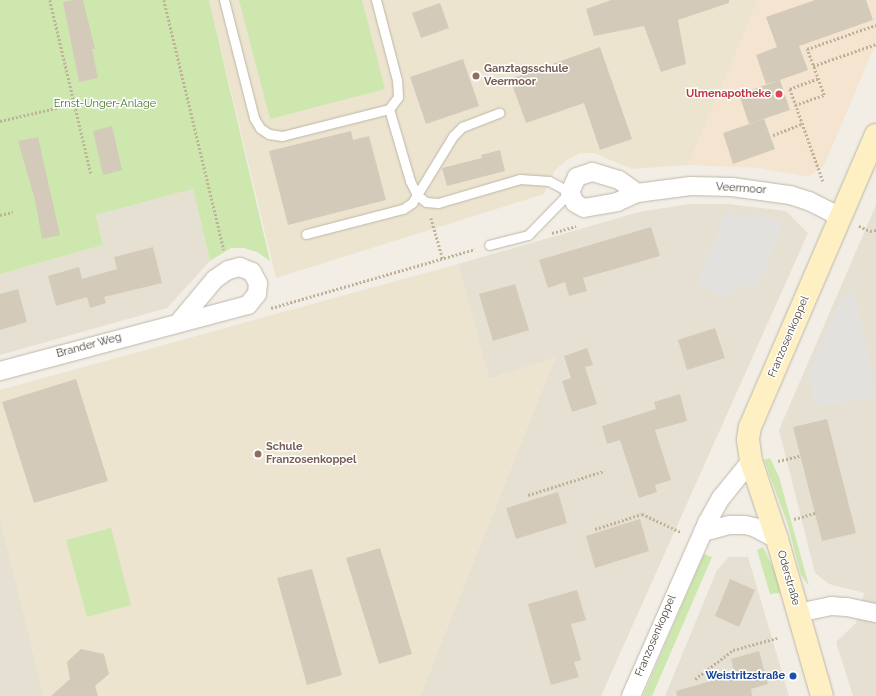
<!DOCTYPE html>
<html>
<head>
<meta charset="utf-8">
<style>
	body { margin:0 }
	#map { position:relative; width:876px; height:696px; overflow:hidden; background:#f2eee5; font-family:Raleway,sans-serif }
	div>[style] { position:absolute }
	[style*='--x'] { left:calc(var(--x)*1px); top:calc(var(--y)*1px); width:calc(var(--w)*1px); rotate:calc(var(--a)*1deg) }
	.residential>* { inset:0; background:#e6e0d3 }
	.commercial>* { inset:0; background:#f5e5d0 }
	.education>* { inset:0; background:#ece4cf }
	.green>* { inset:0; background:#cde7ae }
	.parking>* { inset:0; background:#e3e1dd }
	.building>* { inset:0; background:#d4caba }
	.path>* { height:2.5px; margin-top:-1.25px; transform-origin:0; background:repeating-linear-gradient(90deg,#bfb299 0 2px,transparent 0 4px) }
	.roads { filter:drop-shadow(0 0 1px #beb6a8) drop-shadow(0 0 1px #beb6a8) }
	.lane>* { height:9px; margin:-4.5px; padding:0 4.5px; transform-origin:4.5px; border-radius:4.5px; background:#fff }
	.street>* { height:18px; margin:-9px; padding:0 9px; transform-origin:9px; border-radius:9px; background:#fff }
	.secondary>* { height:22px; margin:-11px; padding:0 11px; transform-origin:11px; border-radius:11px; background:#fef0c3 }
	.dots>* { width:11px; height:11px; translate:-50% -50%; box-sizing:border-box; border:2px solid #fff; border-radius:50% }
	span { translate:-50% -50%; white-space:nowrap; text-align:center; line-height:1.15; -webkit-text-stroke:3px #fff; paint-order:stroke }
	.education-label { font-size:11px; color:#785e54; font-weight:700 }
	.left { translate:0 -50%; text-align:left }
	.health-label { font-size:11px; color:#be3a42; font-weight:700 }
	.right { translate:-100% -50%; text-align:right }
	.park-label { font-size:11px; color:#457629 }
	.street-label { font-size:11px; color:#453e35 }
	.transit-label { font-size:11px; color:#164399; font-weight:700 }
</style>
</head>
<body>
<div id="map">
	<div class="residential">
		<div style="clip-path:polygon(193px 189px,210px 261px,167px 308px,0 355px,0 274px,103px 245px,96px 215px)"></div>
		<div style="clip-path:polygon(689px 204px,728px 204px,786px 211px,808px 233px,601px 696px,420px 696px,555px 358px,489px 379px,458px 264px,639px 212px)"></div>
		<div style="clip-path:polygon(876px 205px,876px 696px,853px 696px,836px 642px,856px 623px,864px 593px,829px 584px,815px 573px,779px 430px)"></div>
		<div style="clip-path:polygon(0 518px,44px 696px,0 696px)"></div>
		<div style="clip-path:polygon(729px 557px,748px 557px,789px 696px,665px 696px,717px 570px)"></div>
	</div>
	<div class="commercial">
		<div style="clip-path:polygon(758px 0,876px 0,876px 43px,824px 166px,808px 177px,760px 168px,688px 165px)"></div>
	</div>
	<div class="education">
		<div style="clip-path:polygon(209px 0,758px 0,688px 165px,632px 169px,594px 153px,580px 153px,567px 160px,555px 170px,544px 194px,276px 278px)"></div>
		<div style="clip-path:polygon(458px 264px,489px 379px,555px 358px,420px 696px,44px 696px,0 518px,0 390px)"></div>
	</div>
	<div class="green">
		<div style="clip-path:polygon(0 0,209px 0,270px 261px,257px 252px,244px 248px,231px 248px,210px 261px,193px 189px,96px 215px,103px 245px,0 274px)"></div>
		<div style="clip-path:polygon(239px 0,362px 0,385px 89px,270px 119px)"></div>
		<div style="clip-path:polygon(770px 458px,779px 477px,809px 586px,801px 575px,787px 522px,764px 460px)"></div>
		<div style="clip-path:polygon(111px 528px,131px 605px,87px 617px,66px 540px)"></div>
		<div style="clip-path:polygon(763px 547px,775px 572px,781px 593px,770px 594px,757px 550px)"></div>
		<div style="clip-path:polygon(704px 554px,712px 557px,652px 696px,643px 696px)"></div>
	</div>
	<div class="parking">
		<div style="clip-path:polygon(726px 212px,748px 218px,751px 212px,783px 223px,756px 291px,736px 283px,728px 298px,697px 284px)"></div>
		<div style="clip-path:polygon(854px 289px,876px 398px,816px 406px,808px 372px,841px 299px)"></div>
	</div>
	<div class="building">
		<div style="clip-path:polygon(75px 0,83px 0,95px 49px,92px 49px,98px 78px,79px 82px,63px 2px)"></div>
		<div style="clip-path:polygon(611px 0,729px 0,729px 3px,678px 20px,686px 64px,661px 72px,644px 26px,594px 36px,586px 9px)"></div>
		<div style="clip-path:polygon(815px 0,866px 0,873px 20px,799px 46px,808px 70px,780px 80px,790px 110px,749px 124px,739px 94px,780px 80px,766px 84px,756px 55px,777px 47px,766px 17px)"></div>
		<div style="clip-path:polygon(440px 3px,449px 28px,421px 38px,412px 13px)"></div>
		<div style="clip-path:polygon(600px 47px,632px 139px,600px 150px,584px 103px,526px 123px,510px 79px)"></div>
		<div style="clip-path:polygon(463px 59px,479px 106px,426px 124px,410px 77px)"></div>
		<div style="clip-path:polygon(764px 119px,775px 149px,733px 164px,723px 133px)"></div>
		<div style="clip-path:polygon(112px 126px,122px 170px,103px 175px,93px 131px)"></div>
		<div style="clip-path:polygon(351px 131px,353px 140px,369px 136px,386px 200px,288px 225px,269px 151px)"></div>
		<div style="clip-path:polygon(38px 137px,60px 235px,42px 239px,35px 200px,18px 141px)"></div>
		<div style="clip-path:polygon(500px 150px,505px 171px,447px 186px,442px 168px,482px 158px,481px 155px)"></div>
		<div style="clip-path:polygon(651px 227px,660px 256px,583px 278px,587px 291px,569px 296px,565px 282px,548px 288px,539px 260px)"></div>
		<div style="clip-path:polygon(153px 247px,162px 283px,104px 297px,106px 303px,90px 308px,87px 297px,56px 306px,48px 276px,79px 267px,82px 279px,117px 269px,114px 257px)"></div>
		<div style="clip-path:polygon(515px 284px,529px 330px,493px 341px,479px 294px)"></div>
		<div style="clip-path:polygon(18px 289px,27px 322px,0 330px,0 294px)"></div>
		<div style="clip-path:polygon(715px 328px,725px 358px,687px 370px,678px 340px)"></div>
		<div style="clip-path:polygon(587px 348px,593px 365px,585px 367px,597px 404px,572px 412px,562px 381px,571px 378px,564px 356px)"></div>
		<div style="clip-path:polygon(76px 379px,108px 481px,34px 503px,2px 402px)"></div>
		<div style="clip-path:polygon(680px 394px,687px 421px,655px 430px,671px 480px,655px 485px,657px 492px,639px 498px,620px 440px,607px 444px,602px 426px,656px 409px,654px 402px)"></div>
		<div style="clip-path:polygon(827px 419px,856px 533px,822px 541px,793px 427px)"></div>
		<div style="clip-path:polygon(558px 492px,567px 523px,516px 539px,506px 508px)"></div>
		<div style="clip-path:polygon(640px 519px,649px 551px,595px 568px,586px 536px)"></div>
		<div style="clip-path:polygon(380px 548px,412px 654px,379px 664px,346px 558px)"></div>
		<div style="clip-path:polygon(312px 569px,342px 675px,307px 685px,277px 578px)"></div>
		<div style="clip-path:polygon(730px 579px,755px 590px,739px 627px,715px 616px)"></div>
		<div style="clip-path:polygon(577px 590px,586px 620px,571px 624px,581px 660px,574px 662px,579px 677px,551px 685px,528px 604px)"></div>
		<div style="clip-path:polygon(81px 649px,104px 654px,109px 674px,95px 686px,98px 696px,51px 696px,70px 679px,67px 662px)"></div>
		<div style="clip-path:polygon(759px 651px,768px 684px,751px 689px,752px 696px,677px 696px,676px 691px,735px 674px,731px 659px)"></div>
	</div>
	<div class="path">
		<div style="--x:50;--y:0;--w:178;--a:76.7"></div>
		<div style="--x:164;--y:0;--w:257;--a:76.5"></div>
		<div style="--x:813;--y:66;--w:67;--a:-19.2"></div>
		<div style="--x:818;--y:79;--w:30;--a:160"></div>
		<div style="--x:790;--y:89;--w:98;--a:70.3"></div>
		<div style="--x:795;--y:105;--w:31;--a:-19"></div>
		<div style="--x:824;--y:95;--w:49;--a:-110.3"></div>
		<div style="--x:807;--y:49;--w:73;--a:-19.2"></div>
		<div style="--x:0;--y:121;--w:75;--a:-13.1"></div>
		<div style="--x:773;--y:135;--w:31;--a:-21"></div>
		<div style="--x:0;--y:215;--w:13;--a:-13"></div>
		<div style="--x:431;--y:218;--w:43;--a:73.7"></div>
		<div style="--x:859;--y:226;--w:12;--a:24"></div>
		<div style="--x:870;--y:231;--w:6;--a:-9"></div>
		<div style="--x:552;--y:233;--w:25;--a:-16"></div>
		<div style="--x:271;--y:308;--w:212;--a:-16.1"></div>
		<div style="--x:778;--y:461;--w:23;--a:-13"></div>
		<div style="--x:528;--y:495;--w:80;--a:-17.5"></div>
		<div style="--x:794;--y:519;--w:22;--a:-16"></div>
		<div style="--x:595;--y:529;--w:49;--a:-17.7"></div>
		<div style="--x:642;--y:514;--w:43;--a:24.8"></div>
		<div style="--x:695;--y:679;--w:48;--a:-37.3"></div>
		<div style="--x:733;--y:650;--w:46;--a:-15.3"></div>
	</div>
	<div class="roads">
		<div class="lane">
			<div style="--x:224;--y:0;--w:122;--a:75.7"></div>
			<div style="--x:254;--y:118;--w:12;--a:59"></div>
			<div style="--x:260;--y:128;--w:11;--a:34"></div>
			<div style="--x:269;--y:134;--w:13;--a:9"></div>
			<div style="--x:282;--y:136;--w:110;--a:-14.2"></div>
			<div style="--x:389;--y:109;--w:15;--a:-53"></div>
			<div style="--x:398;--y:97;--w:17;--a:-93"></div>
			<div style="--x:397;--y:80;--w:83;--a:-104.7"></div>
			<div style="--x:389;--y:109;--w:75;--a:73.7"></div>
			<div style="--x:410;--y:181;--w:16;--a:63"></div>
			<div style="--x:417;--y:195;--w:11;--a:38"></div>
			<div style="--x:426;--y:202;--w:12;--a:5"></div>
			<div style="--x:438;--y:203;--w:85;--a:-16.3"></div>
			<div style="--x:520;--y:179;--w:29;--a:4"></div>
			<div style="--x:549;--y:181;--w:24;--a:28"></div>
			<div style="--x:570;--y:192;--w:60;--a:134.3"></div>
			<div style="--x:528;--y:235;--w:40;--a:165.6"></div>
			<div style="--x:306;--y:234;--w:100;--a:-14.5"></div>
			<div style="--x:403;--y:209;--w:11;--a:-34"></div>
			<div style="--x:412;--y:203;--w:79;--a:-58.5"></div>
			<div style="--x:453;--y:136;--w:13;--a:-45"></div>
			<div style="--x:462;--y:127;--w:40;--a:-21"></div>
		</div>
		<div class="street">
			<div style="--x:637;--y:193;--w:22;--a:-144"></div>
			<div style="--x:619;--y:180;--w:28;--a:-163"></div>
			<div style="--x:592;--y:172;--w:16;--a:162"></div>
			<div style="--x:577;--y:177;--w:17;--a:115"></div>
			<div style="--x:570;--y:192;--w:12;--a:66"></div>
			<div style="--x:575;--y:203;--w:10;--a:29"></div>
			<div style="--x:584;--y:208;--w:34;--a:-10"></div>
			<div style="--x:617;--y:202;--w:22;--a:-24"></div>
			<div style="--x:637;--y:193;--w:54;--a:-7.4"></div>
			<div style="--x:691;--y:186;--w:41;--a:1.4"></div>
			<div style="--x:732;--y:187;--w:59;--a:7.9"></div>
			<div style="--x:790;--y:195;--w:20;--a:18"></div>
			<div style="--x:809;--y:201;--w:35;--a:27"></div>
			<div style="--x:0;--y:371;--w:257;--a:-14.9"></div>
			<div style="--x:248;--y:305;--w:14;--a:-51"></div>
			<div style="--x:257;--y:294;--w:11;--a:-85"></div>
			<div style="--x:258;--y:283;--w:13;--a:-119"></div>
			<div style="--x:252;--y:272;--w:13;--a:-157"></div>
			<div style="--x:240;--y:267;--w:12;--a:166"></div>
			<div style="--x:228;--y:270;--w:16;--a:145"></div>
			<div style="--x:215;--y:279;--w:56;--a:129.9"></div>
			<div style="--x:703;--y:532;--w:28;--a:-15"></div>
			<div style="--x:730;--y:525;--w:15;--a:0"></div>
			<div style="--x:745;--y:525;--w:9;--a:13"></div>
			<div style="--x:754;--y:527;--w:26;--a:28"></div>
			<div style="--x:798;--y:613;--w:34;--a:-12"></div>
			<div style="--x:831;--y:606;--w:16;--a:4"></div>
			<div style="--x:847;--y:607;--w:30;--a:12"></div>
			<div style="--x:631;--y:696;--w:191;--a:-66.3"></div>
			<div style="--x:708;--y:521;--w:26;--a:-61"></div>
			<div style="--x:721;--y:498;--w:48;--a:-51"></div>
		</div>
		<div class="secondary">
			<div style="--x:822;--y:696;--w:163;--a:-106"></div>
			<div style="--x:777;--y:539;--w:82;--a:-108.4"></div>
			<div style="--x:751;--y:461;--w:22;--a:-98"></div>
			<div style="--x:748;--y:439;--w:12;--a:-81"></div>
			<div style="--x:750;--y:427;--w:318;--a:-66.7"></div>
		</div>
	</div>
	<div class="dots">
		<div style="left:476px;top:76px;background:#8d6e63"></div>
		<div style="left:779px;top:94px;background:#e0444e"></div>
		<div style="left:258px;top:454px;background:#8d6e63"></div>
		<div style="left:793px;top:676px;background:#1a4fb4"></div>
	</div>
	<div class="education-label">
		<span class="left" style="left:484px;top:76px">Ganztagsschule<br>Veermoor</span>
		<span class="left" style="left:266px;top:454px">Schule<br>Franzosenkoppel</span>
	</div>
	<div class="health-label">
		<span class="right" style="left:771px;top:94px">Ulmenapotheke</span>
	</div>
	<div class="park-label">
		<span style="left:105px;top:104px">Ernst-Unger-Anlage</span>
	</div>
	<div class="street-label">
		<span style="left:741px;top:189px;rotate:4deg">Veermoor</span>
		<span style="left:789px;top:337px;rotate:-67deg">Franzosenkoppel</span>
		<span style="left:89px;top:346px;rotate:-15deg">Brander Weg</span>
		<span style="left:788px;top:578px;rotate:74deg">Oderstraße</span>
		<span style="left:656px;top:636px;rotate:-67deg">Franzosenkoppel</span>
	</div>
	<div class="transit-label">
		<span class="right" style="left:785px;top:676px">Weistritzstraße</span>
	</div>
</div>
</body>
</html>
